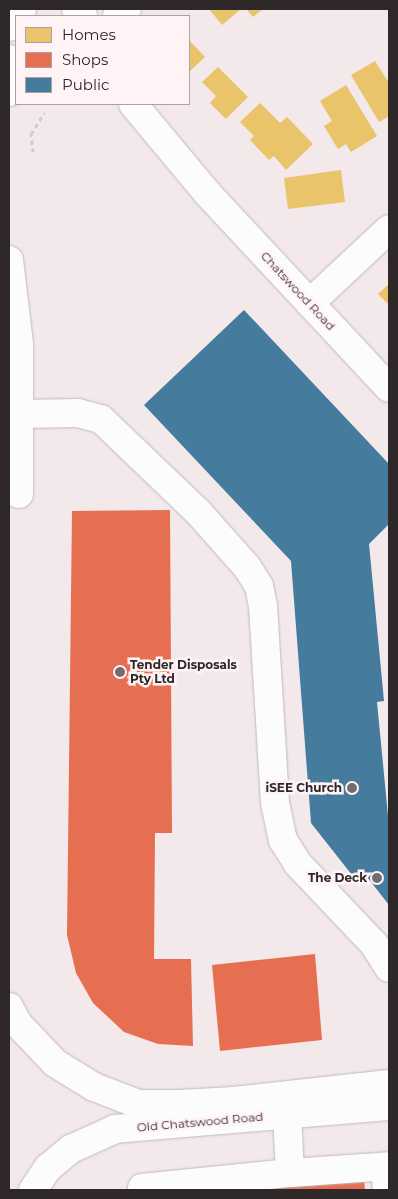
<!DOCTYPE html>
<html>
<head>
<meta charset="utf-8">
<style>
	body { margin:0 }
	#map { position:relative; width:398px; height:1199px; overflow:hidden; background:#f3e8ea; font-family:Montserrat,sans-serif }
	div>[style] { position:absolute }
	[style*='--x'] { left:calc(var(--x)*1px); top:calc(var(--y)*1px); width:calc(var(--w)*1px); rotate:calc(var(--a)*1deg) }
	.homes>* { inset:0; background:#e9c46a }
	.shops>* { inset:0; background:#e76f51 }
	.public>* { inset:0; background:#457b9d }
	.path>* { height:3px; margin-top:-1.5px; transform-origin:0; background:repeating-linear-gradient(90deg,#cfcbcc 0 4px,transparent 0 8px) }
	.roads { filter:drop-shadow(0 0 1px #c1b9bb) drop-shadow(0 0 1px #c1b9bb) }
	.minor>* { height:28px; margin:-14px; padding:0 14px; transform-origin:14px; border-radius:14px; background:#fdfcfc }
	.major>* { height:28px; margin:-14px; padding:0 14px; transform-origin:14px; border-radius:14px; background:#fdfcfc }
	.highway>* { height:28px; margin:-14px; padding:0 14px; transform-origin:14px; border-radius:14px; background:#fdfcfc }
	.dots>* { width:14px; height:14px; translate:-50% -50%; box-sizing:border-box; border:2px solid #fff3f5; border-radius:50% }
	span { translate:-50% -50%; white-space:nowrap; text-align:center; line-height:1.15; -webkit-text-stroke:5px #fff3f5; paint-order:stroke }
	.street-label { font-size:12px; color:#2e2829 }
	.poi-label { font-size:12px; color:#2e2829; font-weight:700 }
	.left { translate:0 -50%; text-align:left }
	.right { translate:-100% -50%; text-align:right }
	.frame { position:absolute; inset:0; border:10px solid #2e2829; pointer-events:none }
	.legend { position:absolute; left:15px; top:15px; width:175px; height:90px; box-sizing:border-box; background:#fff3f5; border:1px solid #aba2a3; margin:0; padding:6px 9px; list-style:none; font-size:15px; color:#2e2829 }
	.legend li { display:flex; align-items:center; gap:10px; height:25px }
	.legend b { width:25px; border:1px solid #aba2a3 }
</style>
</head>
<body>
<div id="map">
	<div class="homes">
		<div style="clip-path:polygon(209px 9px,241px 9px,222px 25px)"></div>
		<div style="clip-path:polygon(246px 9px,263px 9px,253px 17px)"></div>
		<div style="clip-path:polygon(189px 40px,205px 57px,189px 72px)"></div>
		<div style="clip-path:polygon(375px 61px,389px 83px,389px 116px,379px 122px,351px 75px)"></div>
		<div style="clip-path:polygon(218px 67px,248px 97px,226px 119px,210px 103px,216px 96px,202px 82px)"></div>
		<div style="clip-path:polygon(346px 85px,377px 136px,351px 152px,346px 144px,338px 149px,324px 126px,332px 121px,320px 101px)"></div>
		<div style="clip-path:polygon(260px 103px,280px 123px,287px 117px,313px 144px,286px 170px,274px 156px,269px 160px,250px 140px,254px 136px,240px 122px)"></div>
		<div style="clip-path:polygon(341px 170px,345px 202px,288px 209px,284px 178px)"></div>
		<div style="clip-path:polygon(389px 284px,389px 305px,378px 294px)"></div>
	</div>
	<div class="shops">
		<div style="clip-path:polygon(170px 510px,172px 833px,155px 833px,154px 959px,191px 959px,193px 1046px,158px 1044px,124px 1032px,93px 1003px,76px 973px,67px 935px,72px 511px)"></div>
		<div style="clip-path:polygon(315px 954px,322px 1040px,220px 1051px,212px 965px)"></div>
		<div style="clip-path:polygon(364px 1179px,365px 1190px,249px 1190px)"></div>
	</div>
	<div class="public">
		<div style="clip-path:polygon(244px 310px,389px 464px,389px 524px,369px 544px,384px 701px,377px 702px,389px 826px,389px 905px,364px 873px,352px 875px,311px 823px,291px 561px,144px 405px)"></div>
	</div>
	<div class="path">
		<div style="--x:33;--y:152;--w:18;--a:-96"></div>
		<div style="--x:31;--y:134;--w:25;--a:-58"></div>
	</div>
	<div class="roads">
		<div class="minor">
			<div style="--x:117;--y:16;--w:12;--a:-35"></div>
			<div style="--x:9;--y:92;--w:11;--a:-49"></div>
			<div style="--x:9;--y:260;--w:85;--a:83.2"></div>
			<div style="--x:19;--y:344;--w:150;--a:90"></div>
			<div style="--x:310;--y:303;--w:108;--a:-43.1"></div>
			<div style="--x:19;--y:414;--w:59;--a:-1"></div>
			<div style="--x:78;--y:413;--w:24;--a:15"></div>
			<div style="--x:101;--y:419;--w:136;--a:43.8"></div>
			<div style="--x:199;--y:513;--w:72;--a:48.4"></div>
			<div style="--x:247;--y:567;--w:22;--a:58"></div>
			<div style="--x:259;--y:586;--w:20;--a:79"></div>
			<div style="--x:263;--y:606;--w:197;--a:86.5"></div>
			<div style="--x:275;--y:803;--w:38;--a:78"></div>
			<div style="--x:283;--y:840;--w:28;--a:58"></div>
			<div style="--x:298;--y:864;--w:110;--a:46.5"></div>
			<div style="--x:374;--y:944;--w:28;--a:58"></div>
			<div style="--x:287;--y:1114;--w:59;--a:87.1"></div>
			<div style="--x:385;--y:1167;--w:23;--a:85"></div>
			<div style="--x:142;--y:1188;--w:149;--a:-5.8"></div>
			<div style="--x:290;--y:1173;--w:99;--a:-4"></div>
		</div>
		<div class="major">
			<div style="--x:76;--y:9;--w:10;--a:45"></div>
			<div style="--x:9;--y:27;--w:22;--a:-54"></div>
			<div style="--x:9;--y:59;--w:14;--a:60"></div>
			<div style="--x:133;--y:104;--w:117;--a:50.2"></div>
			<div style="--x:208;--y:194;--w:265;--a:47"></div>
			<div style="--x:180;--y:1104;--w:54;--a:-3.2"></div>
			<div style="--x:234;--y:1101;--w:156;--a:-6.3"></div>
			<div style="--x:33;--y:1190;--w:27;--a:-56"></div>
			<div style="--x:48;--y:1168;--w:30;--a:-40"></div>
			<div style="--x:71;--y:1149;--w:48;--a:-24.4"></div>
			<div style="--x:115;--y:1129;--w:275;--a:-4.8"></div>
		</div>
		<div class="highway">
			<div style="--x:9;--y:1007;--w:19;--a:62"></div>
			<div style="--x:18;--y:1024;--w:54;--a:46.5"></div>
			<div style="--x:55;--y:1063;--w:46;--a:31.6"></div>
			<div style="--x:94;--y:1087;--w:47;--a:21.1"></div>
			<div style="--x:138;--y:1104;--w:42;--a:0"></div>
		</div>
	</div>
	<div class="dots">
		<div style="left:120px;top:672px;background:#736b6d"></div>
		<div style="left:352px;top:788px;background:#736b6d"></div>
		<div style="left:377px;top:878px;background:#736b6d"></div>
	</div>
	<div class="street-label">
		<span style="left:298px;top:291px;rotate:47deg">Chatswood Road</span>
		<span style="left:200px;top:1122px;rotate:-5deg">Old Chatswood Road</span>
	</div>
	<div class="poi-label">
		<span class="left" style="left:130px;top:672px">Tender Disposals<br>Pty Ltd</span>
		<span class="right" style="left:342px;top:788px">iSEE Church</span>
		<span class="right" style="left:367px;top:878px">The Deck</span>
	</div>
	<div class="frame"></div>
	<ul class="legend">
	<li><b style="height:14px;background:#e9c46a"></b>Homes</li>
	<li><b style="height:14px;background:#e76f51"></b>Shops</li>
	<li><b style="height:14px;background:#457b9d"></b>Public</li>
	</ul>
</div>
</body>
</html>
